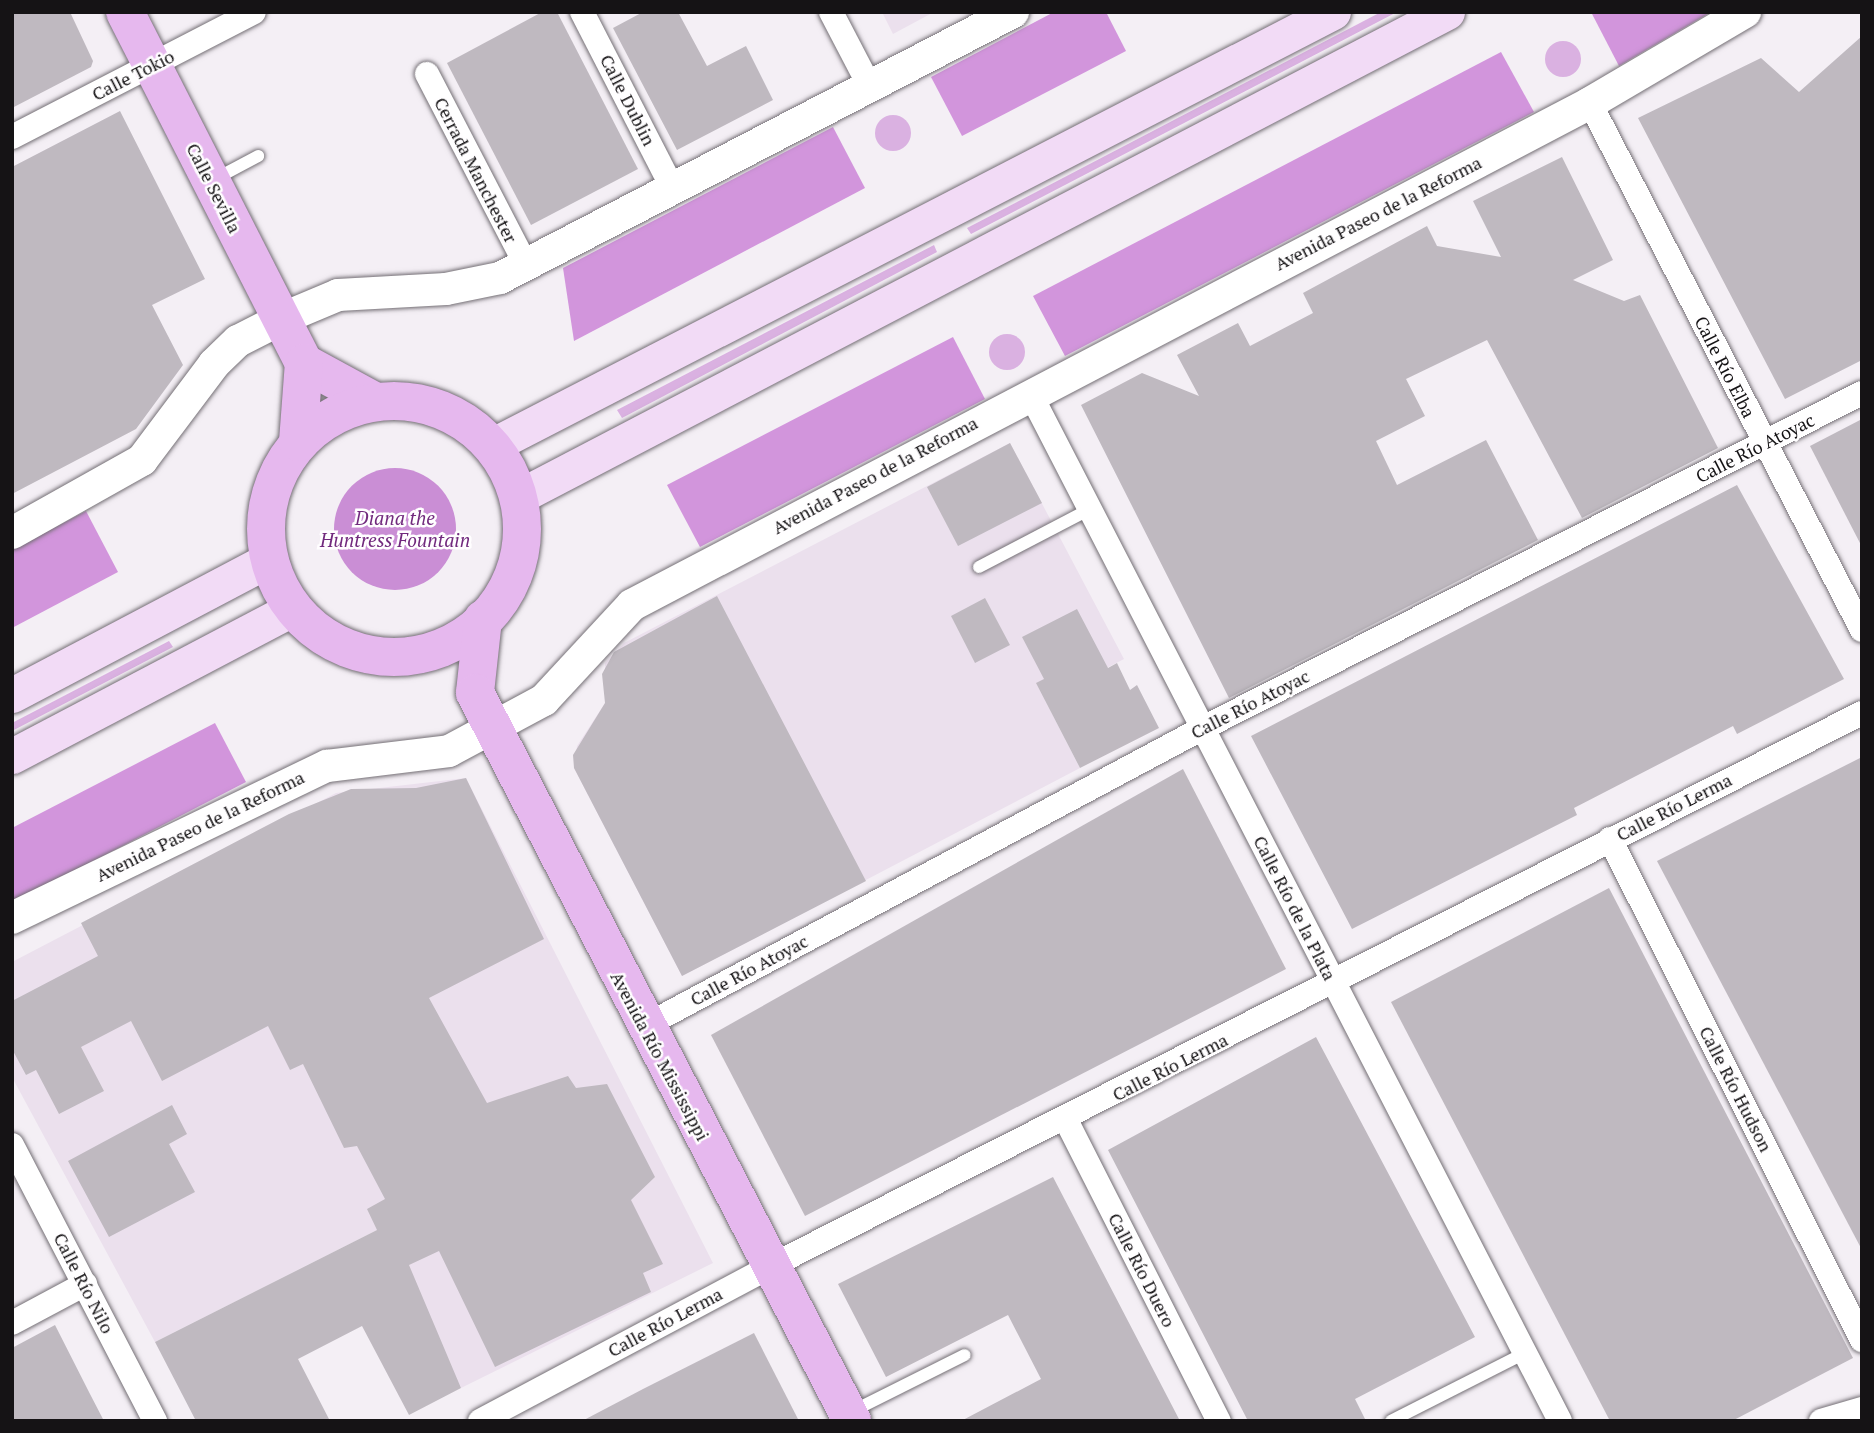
<!DOCTYPE html>
<html>
<head>
<meta charset="utf-8">
<style>
	body { margin:0 }
	#map { position:relative; width:1874px; height:1433px; overflow:hidden; background:#f4eff5; font-family:"PT Serif",serif }
	div>[style] { position:absolute }
	[style*='--x'] { left:calc(var(--x)*1px); top:calc(var(--y)*1px); width:calc(var(--w)*1px); rotate:calc(var(--a)*1deg) }
	.built>* { inset:0; background:#ebe0ed }
	.green>* { inset:0; background:#dab1e1 }
	.round { border-radius:50% }
	.forest>* { inset:0; background:#d295dc }
	.water>* { inset:0; background:#ca8ed5 }
	.building>* { inset:0; background:#bfb9c0 }
	.roads { filter:drop-shadow(0 0 2px #746f75) drop-shadow(0 0 2px #746f75) }
	.service>* { height:12px; margin:-6px; padding:0 6px; transform-origin:6px; border-radius:6px; background:#fff }
	.minor>* { height:24px; margin:-12px; padding:0 12px; transform-origin:12px; border-radius:12px; background:#fff }
	.tertiary>* { height:32px; margin:-16px; padding:0 16px; transform-origin:16px; border-radius:16px; background:#fff }
	.secondary>* { height:35px; margin:-17.5px; padding:0 17.5px; transform-origin:17.5px; border-radius:17.5px; background:#f2dbf6 }
	.primary>* { height:38px; margin:-19px; padding:0 19px; transform-origin:19px; border-radius:19px; background:#e6b8ee }
	.primary>.ring { margin:-19px; padding:0; box-sizing:content-box; background:none; border:38px solid #e6b8ee; border-radius:50% }
	span { translate:-50% -50%; white-space:nowrap; text-align:center; line-height:1.15; -webkit-text-stroke:5px #fffeff; paint-order:stroke }
	.street-label { font-size:18px; color:#151315 }
	.water-label { font-size:19px; color:#71297d; font-style:italic }
	.frame { position:absolute; inset:0; border:14px solid #151315; pointer-events:none }
</style>
</head>
<body>
<div id="map">
	<div class="built">
		<div style="clip-path:polygon(882px 12px,934px 12px,893px 34px)"></div>
		<div style="clip-path:polygon(1010px 443px,1124px 659px,1045px 700px,1080px 768px,682px 976px,574px 768px,577px 746px,605px 703px,605px 663px,624px 643px)"></div>
		<div style="clip-path:polygon(466px 778px,713px 1263px,461px 1388px,377px 1230px,155px 1342px,12px 1077px,12px 962px,336px 793px)"></div>
	</div>
	<div class="green">
		<div style="clip-path:polygon(1381px 12px,1397px 12px,971px 234px,967px 228px)"></div>
		<div class="round" style="left:1545px;top:41px;width:36px;height:36px"></div>
		<div class="round" style="left:875px;top:115px;width:36px;height:36px"></div>
		<div style="clip-path:polygon(934px 245px,937px 252px,622px 418px,617px 410px)"></div>
		<div class="round" style="left:989px;top:334px;width:36px;height:36px"></div>
		<div style="clip-path:polygon(169px 641px,173px 647px,12px 731px,12px 723px)"></div>
	</div>
	<div class="forest">
		<div style="clip-path:polygon(1054px 12px,1106px 12px,1126px 51px,962px 136px,931px 77px)"></div>
		<div style="clip-path:polygon(1591px 12px,1711px 12px,1619px 66px)"></div>
		<div style="clip-path:polygon(1501px 52px,1534px 112px,1065px 356px,1033px 296px)"></div>
		<div style="clip-path:polygon(833px 127px,865px 188px,574px 341px,563px 268px)"></div>
		<div style="clip-path:polygon(953px 337px,985px 399px,700px 547px,667px 485px)"></div>
		<div style="clip-path:polygon(86px 511px,118px 572px,12px 628px,12px 550px)"></div>
		<div style="clip-path:polygon(215px 723px,246px 782px,12px 903px,12px 828px)"></div>
	</div>
	<div class="water">
		<div class="round" style="left:334px;top:468px;width:122px;height:122px"></div>
	</div>
	<div class="building">
		<div style="clip-path:polygon(12px 12px,70px 12px,93px 61px,91px 67px,12px 108px)"></div>
		<div style="clip-path:polygon(542px 12px,557px 12px,638px 169px,531px 225px,447px 63px)"></div>
		<div style="clip-path:polygon(643px 12px,678px 12px,707px 66px,746px 46px,773px 100px,677px 150px,613px 28px)"></div>
		<div style="clip-path:polygon(1862px 36px,1862px 360px,1785px 399px,1638px 118px,1761px 58px,1799px 92px)"></div>
		<div style="clip-path:polygon(120px 111px,205px 279px,152px 305px,183px 365px,136px 429px,12px 494px,12px 167px)"></div>
		<div style="clip-path:polygon(1562px 157px,1613px 260px,1573px 280px,1624px 301px,1640px 295px,1718px 448px,1582px 518px,1487px 340px,1406px 379px,1425px 416px,1376px 441px,1397px 485px,1486px 440px,1538px 540px,1229px 698px,1081px 405px,1142px 373px,1199px 396px,1177px 355px,1238px 323px,1250px 346px,1313px 313px,1303px 293px,1427px 226px,1437px 246px,1501px 257px,1473px 201px)"></div>
		<div style="clip-path:polygon(1862px 419px,1862px 547px,1810px 446px)"></div>
		<div style="clip-path:polygon(1010px 443px,1042px 503px,958px 546px,927px 487px)"></div>
		<div style="clip-path:polygon(1737px 485px,1844px 679px,1737px 734px,1733px 726px,1574px 808px,1577px 815px,1352px 929px,1251px 736px)"></div>
		<div style="clip-path:polygon(717px 596px,866px 881px,682px 976px,574px 768px,573px 755px,605px 703px,602px 674px,614px 652px)"></div>
		<div style="clip-path:polygon(985px 598px,1010px 645px,975px 663px,951px 616px)"></div>
		<div style="clip-path:polygon(1077px 609px,1108px 668px,1117px 663px,1130px 690px,1137px 685px,1159px 728px,1080px 768px,1036px 683px,1044px 679px,1022px 637px)"></div>
		<div style="clip-path:polygon(1862px 757px,1862px 1250px,1657px 861px)"></div>
		<div style="clip-path:polygon(1183px 769px,1286px 969px,805px 1216px,711px 1035px)"></div>
		<div style="clip-path:polygon(466px 778px,544px 939px,429px 998px,487px 1103px,568px 1076px,576px 1088px,607px 1084px,655px 1177px,631px 1200px,663px 1264px,643px 1273px,651px 1292px,495px 1367px,439px 1251px,409px 1265px,461px 1388px,409px 1415px,362px 1326px,298px 1359px,330px 1421px,196px 1421px,155px 1342px,377px 1230px,367px 1209px,385px 1199px,357px 1146px,344px 1148px,303px 1064px,290px 1070px,268px 1026px,162px 1081px,131px 1021px,81px 1047px,104px 1091px,59px 1114px,36px 1070px,26px 1075px,12px 1049px,12px 1001px,98px 956px,81px 923px,289px 814px,351px 789px,416px 788px)"></div>
		<div style="clip-path:polygon(1609px 888px,1853px 1358px,1732px 1421px,1610px 1421px,1391px 1002px)"></div>
		<div style="clip-path:polygon(1316px 1037px,1475px 1337px,1355px 1399px,1366px 1421px,1248px 1421px,1108px 1150px)"></div>
		<div style="clip-path:polygon(172px 1105px,187px 1134px,169px 1144px,195px 1192px,109px 1237px,68px 1161px)"></div>
		<div style="clip-path:polygon(1053px 1177px,1115px 1296px,1180px 1421px,961px 1421px,1041px 1379px,1008px 1315px,886px 1377px,838px 1284px)"></div>
		<div style="clip-path:polygon(55px 1325px,90px 1394px,104px 1421px,12px 1421px,12px 1348px)"></div>
		<div style="clip-path:polygon(754px 1333px,799px 1421px,582px 1421px,643px 1389px)"></div>
	</div>
	<div class="roads">
		<div class="service">
			<div style="--x:215;--y:179;--w:49;--a:-28.1"></div>
			<div style="--x:979;--y:567;--w:125;--a:-27.6"></div>
			<div style="--x:851;--y:1412;--w:127;--a:-26.6"></div>
			<div style="--x:1391;--y:1421;--w:150;--a:-26.9"></div>
		</div>
		<div class="minor">
			<div style="--x:582;--y:12;--w:199;--a:62.8"></div>
			<div style="--x:831;--y:12;--w:85;--a:62.5"></div>
			<div style="--x:427;--y:74;--w:215;--a:62.6"></div>
			<div style="--x:1590;--y:103;--w:593;--a:62.7"></div>
			<div style="--x:12;--y:137;--w:272;--a:-27.3"></div>
			<div style="--x:1031;--y:395;--w:1154;--a:62.72"></div>
			<div style="--x:1610;--y:839;--w:561;--a:63.3"></div>
			<div style="--x:643;--y:1027;--w:635;--a:-28.1"></div>
			<div style="--x:1203;--y:728;--w:739;--a:-26.95"></div>
			<div style="--x:1066;--y:1120;--w:338;--a:63.1"></div>
			<div style="--x:12;--y:1145;--w:311;--a:62.6"></div>
			<div style="--x:12;--y:1323;--w:83;--a:-28.1"></div>
			<div style="--x:480;--y:1421;--w:330;--a:-28"></div>
			<div style="--x:771;--y:1266;--w:1223;--a:-26.88"></div>
			<div style="--x:1821;--y:1421;--w:43;--a:-16.3"></div>
		</div>
		<div class="tertiary">
			<div style="--x:12;--y:533;--w:149;--a:-29.3"></div>
			<div style="--x:142;--y:460;--w:120;--a:-53.1"></div>
			<div style="--x:214;--y:364;--w:33;--a:-44"></div>
			<div style="--x:238;--y:341;--w:48;--a:-27.1"></div>
			<div style="--x:281;--y:319;--w:62;--a:-22.8"></div>
			<div style="--x:338;--y:295;--w:108;--a:-3.2"></div>
			<div style="--x:446;--y:289;--w:55;--a:-11.5"></div>
			<div style="--x:500;--y:278;--w:578;--a:-27.41"></div>
			<div style="--x:12;--y:918;--w:350;--a:-25.8"></div>
			<div style="--x:327;--y:766;--w:123;--a:-7"></div>
			<div style="--x:449;--y:751;--w:108;--a:-28.2"></div>
			<div style="--x:544;--y:700;--w:129;--a:-47.2"></div>
			<div style="--x:632;--y:605;--w:1082;--a:-27.65"></div>
			<div style="--x:1590;--y:103;--w:180;--a:-30.4"></div>
		</div>
		<div class="secondary">
			<div style="--x:493;--y:445;--w:945;--a:-27.27"></div>
			<div style="--x:518;--y:497;--w:1048;--a:-27.57"></div>
			<div style="--x:12;--y:695;--w:289;--a:-27.8"></div>
			<div style="--x:12;--y:756;--w:318;--a:-27.7"></div>
		</div>
		<div class="primary">
			<div style="--x:125;--y:12;--w:394;--a:63"></div>
			<div style="--x:304;--y:363;--w:80;--a:28.5"></div>
			<div class="ring" style="left:266px;top:401px;width:218px;height:218px"></div>
			<div style="--x:298;--y:442;--w:79;--a:-85.7"></div>
			<div style="--x:483;--y:619;--w:74;--a:96.2"></div>
			<div style="--x:475;--y:693;--w:820;--a:62.62"></div>
		</div>
	</div>
	<div class="street-label">
		<span style="left:133px;top:75px;rotate:-27deg">Calle Tokio</span>
		<span style="left:628px;top:100px;rotate:63deg">Calle Dublin</span>
		<span style="left:476px;top:170px;rotate:63deg">Cerrada Manchester</span>
		<span style="left:214px;top:188px;rotate:63deg">Calle Sevilla</span>
		<span style="left:1378px;top:213px;rotate:-27deg">Avenida Paseo de la Reforma</span>
		<span style="left:1725px;top:367px;rotate:63deg">Calle Río Elba</span>
		<span style="left:1755px;top:448px;rotate:-27deg">Calle Río Atoyac</span>
		<span style="left:875px;top:475px;rotate:-28deg">Avenida Paseo de la Reforma</span>
		<span style="left:1250px;top:704px;rotate:-27deg">Calle Río Atoyac</span>
		<span style="left:1674px;top:807px;rotate:-27deg">Calle Río Lerma</span>
		<span style="left:200px;top:826px;rotate:-26deg">Avenida Paseo de la Reforma</span>
		<span style="left:1295px;top:908px;rotate:63deg">Calle Río de la Plata</span>
		<span style="left:749px;top:970px;rotate:-28deg">Calle Río Atoyac</span>
		<span style="left:660px;top:1056px;rotate:62deg">Avenida Río Mississippi</span>
		<span style="left:1170px;top:1067px;rotate:-27deg">Calle Río Lerma</span>
		<span style="left:1736px;top:1089px;rotate:63deg">Calle Río Hudson</span>
		<span style="left:1142px;top:1270px;rotate:63deg">Calle Río Duero</span>
		<span style="left:84px;top:1283px;rotate:63deg">Calle Río Nilo</span>
		<span style="left:665px;top:1322px;rotate:-28deg">Calle Río Lerma</span>
	</div>
	<div class="water-label">
		<span style="left:395px;top:529px">Diana the<br>Huntress Fountain</span>
	</div>
	<div class="frame"></div>
</div>
</body>
</html>
